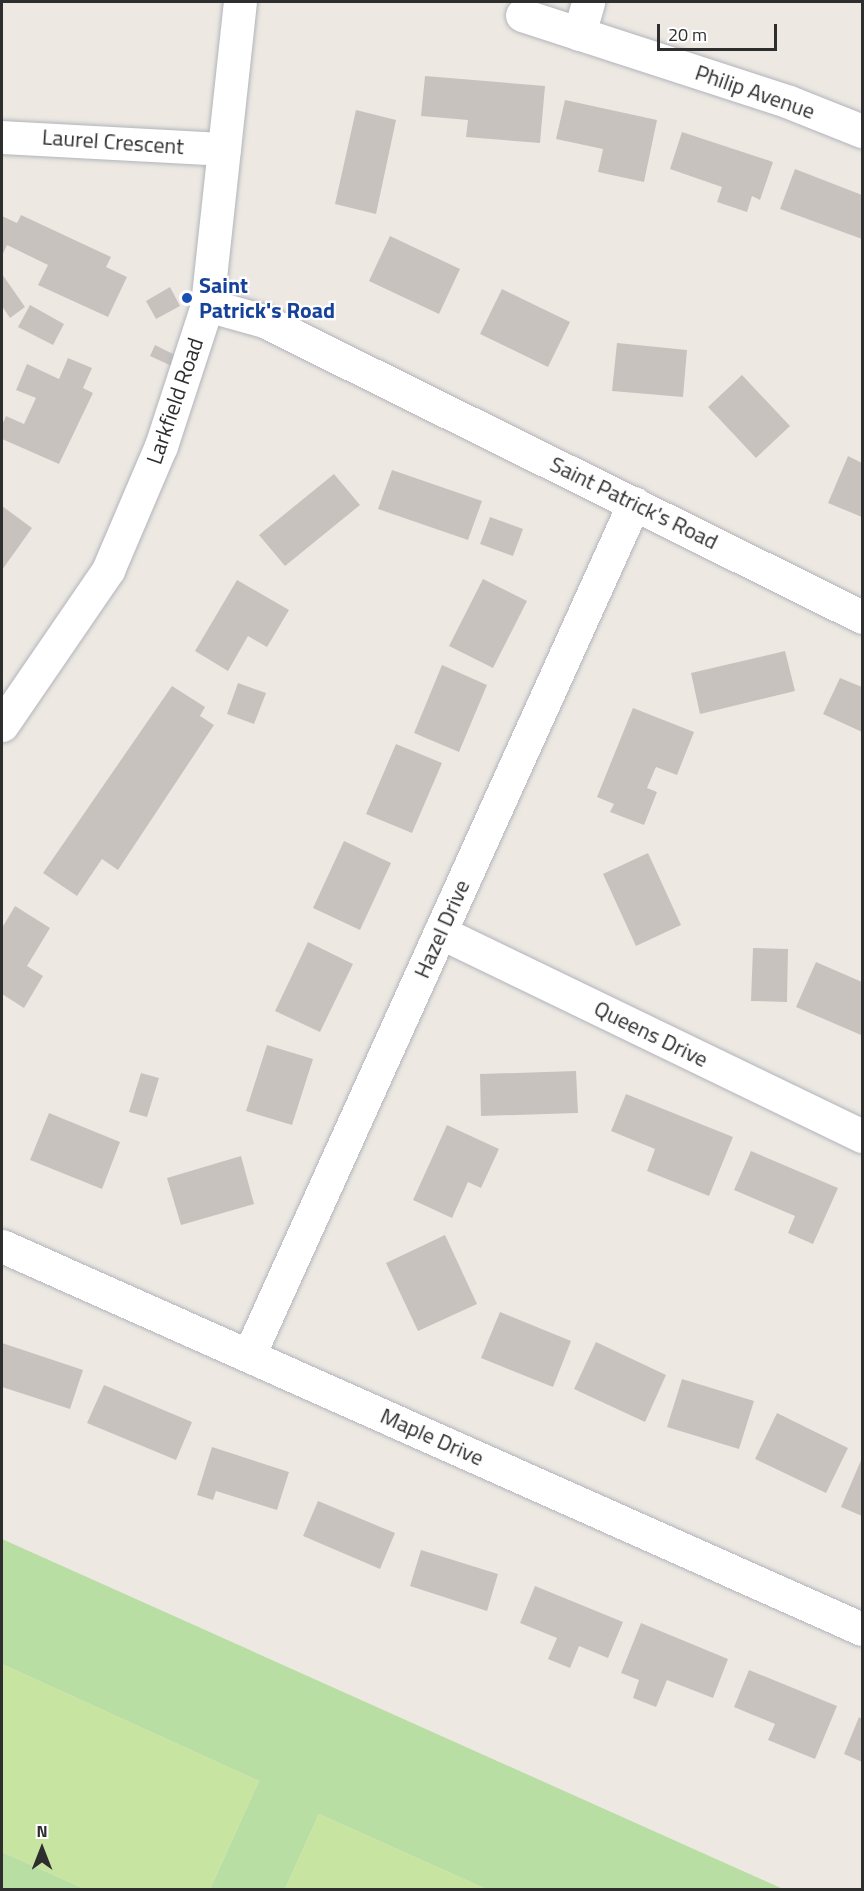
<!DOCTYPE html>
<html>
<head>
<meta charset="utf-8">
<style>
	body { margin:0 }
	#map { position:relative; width:864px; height:1891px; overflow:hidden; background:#ede9e2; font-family:"Titillium Web",sans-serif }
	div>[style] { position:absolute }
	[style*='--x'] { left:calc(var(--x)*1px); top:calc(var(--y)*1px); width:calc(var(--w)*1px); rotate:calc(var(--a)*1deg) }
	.green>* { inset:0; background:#b8dea4 }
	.pitch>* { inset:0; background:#c8e4a1 }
	.building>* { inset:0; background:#c7c2be }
	.roads { filter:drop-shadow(0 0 2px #b2b4bc) drop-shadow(0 0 2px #b2b4bc) }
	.street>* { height:33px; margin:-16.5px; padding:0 16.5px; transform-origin:16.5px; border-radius:16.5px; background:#fff }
	.dots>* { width:16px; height:16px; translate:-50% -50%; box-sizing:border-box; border:3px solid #fff; border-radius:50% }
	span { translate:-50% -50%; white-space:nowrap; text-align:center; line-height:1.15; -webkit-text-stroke:4.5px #fff; paint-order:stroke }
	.street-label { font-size:22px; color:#2e2e2e }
	.transit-label { font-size:22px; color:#164399; font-weight:700 }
	.left { translate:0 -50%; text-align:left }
	.frame { position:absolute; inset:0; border:3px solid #2e2e2e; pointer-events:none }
	.north { position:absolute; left:12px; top:1819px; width:60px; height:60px; -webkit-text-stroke:4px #fff; paint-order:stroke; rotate:0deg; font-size:16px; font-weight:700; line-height:24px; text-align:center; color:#2e2e2e }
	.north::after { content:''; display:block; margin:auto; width:21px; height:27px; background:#2e2e2e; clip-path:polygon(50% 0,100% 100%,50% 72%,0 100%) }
	.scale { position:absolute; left:657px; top:24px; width:120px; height:27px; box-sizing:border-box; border:3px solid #2e2e2e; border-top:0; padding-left:8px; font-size:18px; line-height:21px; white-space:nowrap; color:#2e2e2e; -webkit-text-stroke:4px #fff; paint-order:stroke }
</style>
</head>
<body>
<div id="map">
	<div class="green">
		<div style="clip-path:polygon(2px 1539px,783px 1889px,486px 1889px,319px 1814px,285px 1889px,210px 1889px,259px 1781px,2px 1664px)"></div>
		<div style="clip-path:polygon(2px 1852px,85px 1889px,2px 1889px)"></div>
	</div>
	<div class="pitch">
		<div style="clip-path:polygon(2px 1664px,259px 1781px,210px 1889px,85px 1889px,2px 1852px)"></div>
		<div style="clip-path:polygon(319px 1814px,486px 1889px,285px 1889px)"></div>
	</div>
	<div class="building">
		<div style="clip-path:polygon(425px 76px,545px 86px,540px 143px,466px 137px,468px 120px,421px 116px)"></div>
		<div style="clip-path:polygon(565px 100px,657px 120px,644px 182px,598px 172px,603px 149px,556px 139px)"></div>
		<div style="clip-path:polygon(356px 110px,396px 120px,376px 214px,335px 204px)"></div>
		<div style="clip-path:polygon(682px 132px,773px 162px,760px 200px,752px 196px,747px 212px,717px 202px,722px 187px,670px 169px)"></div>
		<div style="clip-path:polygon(795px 169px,862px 195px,862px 239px,780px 209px)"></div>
		<div style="clip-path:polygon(21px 215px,111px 257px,106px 267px,127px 277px,108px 317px,38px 285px,48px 265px,7px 245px,2px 256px,2px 216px,17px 223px)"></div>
		<div style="clip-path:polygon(390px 236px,460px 269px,439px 314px,369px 281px)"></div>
		<div style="clip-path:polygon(2px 274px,25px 307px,10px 318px,2px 306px)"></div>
		<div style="clip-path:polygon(170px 287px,180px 306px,156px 319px,146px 301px)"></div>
		<div style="clip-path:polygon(502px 289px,570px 322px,548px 367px,480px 334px)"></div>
		<div style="clip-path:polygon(30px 305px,64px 324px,53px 345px,18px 327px)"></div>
		<div style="clip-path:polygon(617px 343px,687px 350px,683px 397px,612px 391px)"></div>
		<div style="clip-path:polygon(155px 345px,179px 357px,174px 367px,150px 356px)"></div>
		<div style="clip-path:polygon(68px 358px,92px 368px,83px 388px,93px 393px,59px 464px,2px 439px,2px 425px,6px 416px,24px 424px,36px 398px,16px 390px,27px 364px,59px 379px)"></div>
		<div style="clip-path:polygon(742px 375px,790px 426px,756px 458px,708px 407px)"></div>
		<div style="clip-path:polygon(848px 456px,862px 463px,862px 517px,828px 503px)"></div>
		<div style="clip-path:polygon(392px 470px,482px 501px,468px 540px,378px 509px)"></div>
		<div style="clip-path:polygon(334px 474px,360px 505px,285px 566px,259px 535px)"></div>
		<div style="clip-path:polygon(2px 506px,32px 528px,2px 570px)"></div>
		<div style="clip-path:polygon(490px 517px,523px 529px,513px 556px,480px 544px)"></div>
		<div style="clip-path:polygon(483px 579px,527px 601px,493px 668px,449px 646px)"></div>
		<div style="clip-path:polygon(237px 580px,289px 610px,267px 647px,248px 636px,228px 671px,195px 651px)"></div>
		<div style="clip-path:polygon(785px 651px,795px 691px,700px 714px,691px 673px)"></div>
		<div style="clip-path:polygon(442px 665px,487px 685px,459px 752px,414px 733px)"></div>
		<div style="clip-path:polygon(840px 678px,862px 687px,862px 732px,823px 714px)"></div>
		<div style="clip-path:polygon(238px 683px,266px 693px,254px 724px,227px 714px)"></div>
		<div style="clip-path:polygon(172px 686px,205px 707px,200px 716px,214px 725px,118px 870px,102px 859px,77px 896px,43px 873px)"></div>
		<div style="clip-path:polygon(633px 708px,694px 732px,677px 775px,656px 767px,647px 788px,657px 792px,644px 825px,610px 812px,614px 804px,597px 797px)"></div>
		<div style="clip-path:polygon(396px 744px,442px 763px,412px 833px,366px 814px)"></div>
		<div style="clip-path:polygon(344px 841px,391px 863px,360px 930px,313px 908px)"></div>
		<div style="clip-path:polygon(648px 853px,681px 925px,636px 946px,603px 874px)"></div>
		<div style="clip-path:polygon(15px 906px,50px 928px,27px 966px,43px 976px,24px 1008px,2px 994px,2px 928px)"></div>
		<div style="clip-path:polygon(308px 942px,353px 964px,320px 1032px,275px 1011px)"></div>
		<div style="clip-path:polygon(753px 948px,788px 949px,787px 1002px,751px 1001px)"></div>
		<div style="clip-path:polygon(816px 962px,862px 982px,861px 1035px,796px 1007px)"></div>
		<div style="clip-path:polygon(267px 1045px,313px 1059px,292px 1125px,246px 1111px)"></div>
		<div style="clip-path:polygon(576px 1071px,578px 1113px,481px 1116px,480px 1074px)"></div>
		<div style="clip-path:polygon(141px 1073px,159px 1078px,147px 1117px,129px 1112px)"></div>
		<div style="clip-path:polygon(626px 1094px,733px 1137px,709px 1196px,647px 1171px,655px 1149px,611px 1131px)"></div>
		<div style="clip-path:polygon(49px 1113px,120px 1142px,102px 1189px,30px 1160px)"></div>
		<div style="clip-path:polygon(447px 1125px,499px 1149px,481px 1188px,468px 1182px,452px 1218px,413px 1200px)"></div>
		<div style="clip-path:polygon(751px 1151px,838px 1188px,813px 1244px,788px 1233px,795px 1216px,734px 1190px)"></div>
		<div style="clip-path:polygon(241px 1156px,254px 1204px,181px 1225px,167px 1178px)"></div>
		<div style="clip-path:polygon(445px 1235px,477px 1304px,418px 1331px,386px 1263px)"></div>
		<div style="clip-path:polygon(500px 1312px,571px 1341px,553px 1387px,481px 1358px)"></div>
		<div style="clip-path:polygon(596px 1342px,666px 1375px,645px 1422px,574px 1389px)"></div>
		<div style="clip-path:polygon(2px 1343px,83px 1370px,70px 1409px,2px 1387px)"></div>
		<div style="clip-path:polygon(682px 1379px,754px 1401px,739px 1449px,667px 1427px)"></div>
		<div style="clip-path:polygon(104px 1385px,192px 1422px,176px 1460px,87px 1423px)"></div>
		<div style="clip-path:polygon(777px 1413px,848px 1448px,826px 1493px,755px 1459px)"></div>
		<div style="clip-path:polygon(212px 1447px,289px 1472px,277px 1510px,216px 1491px,213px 1500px,197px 1495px)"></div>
		<div style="clip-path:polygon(862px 1458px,862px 1516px,841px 1507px)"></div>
		<div style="clip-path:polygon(318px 1501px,395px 1533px,380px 1569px,303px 1536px)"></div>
		<div style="clip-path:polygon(421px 1550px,498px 1574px,487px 1611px,410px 1586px)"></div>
		<div style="clip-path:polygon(535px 1586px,623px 1622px,608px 1658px,579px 1646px,570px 1668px,548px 1659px,557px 1638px,520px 1623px)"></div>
		<div style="clip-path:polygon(641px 1623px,728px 1659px,713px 1698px,667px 1680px,656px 1707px,633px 1698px,639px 1680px,621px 1673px)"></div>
		<div style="clip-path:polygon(749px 1670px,837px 1706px,815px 1759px,768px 1740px,775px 1724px,734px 1707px)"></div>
		<div style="clip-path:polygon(859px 1717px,862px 1719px,862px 1762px,844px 1754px)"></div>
	</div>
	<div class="roads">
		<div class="street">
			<div style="--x:522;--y:15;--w:281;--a:18"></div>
			<div style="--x:789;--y:102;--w:79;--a:21.7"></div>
			<div style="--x:579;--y:34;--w:33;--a:-74"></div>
			<div style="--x:2;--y:137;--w:222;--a:3.1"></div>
			<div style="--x:207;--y:305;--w:59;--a:15.7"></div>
			<div style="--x:264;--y:321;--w:667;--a:26.33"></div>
			<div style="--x:2;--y:725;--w:188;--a:-55.6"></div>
			<div style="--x:108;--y:570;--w:135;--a:-66.9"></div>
			<div style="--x:161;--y:446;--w:148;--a:-71.9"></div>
			<div style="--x:207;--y:305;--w:305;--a:-83.8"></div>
			<div style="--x:440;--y:932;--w:469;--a:25.8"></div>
			<div style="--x:2;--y:1246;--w:941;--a:24.01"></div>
			<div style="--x:249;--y:1355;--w:935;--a:-65.68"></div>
		</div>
	</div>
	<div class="dots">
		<div style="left:187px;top:298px;background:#1a4fb4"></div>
	</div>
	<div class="street-label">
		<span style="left:755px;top:92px;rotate:19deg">Philip Avenue</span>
		<span style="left:113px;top:142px;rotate:4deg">Laurel Crescent</span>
		<span style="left:175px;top:401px;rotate:-71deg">Larkfield Road</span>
		<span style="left:634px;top:503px;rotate:26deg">Saint Patrick's Road</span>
		<span style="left:442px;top:929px;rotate:-66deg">Hazel Drive</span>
		<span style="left:651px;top:1034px;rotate:26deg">Queens Drive</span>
		<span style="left:432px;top:1437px;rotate:24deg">Maple Drive</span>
	</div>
	<div class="transit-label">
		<span class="left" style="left:199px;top:298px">Saint<br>Patrick's Road</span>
	</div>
	<div class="frame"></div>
	<div class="north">N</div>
	<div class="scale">20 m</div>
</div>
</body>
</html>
